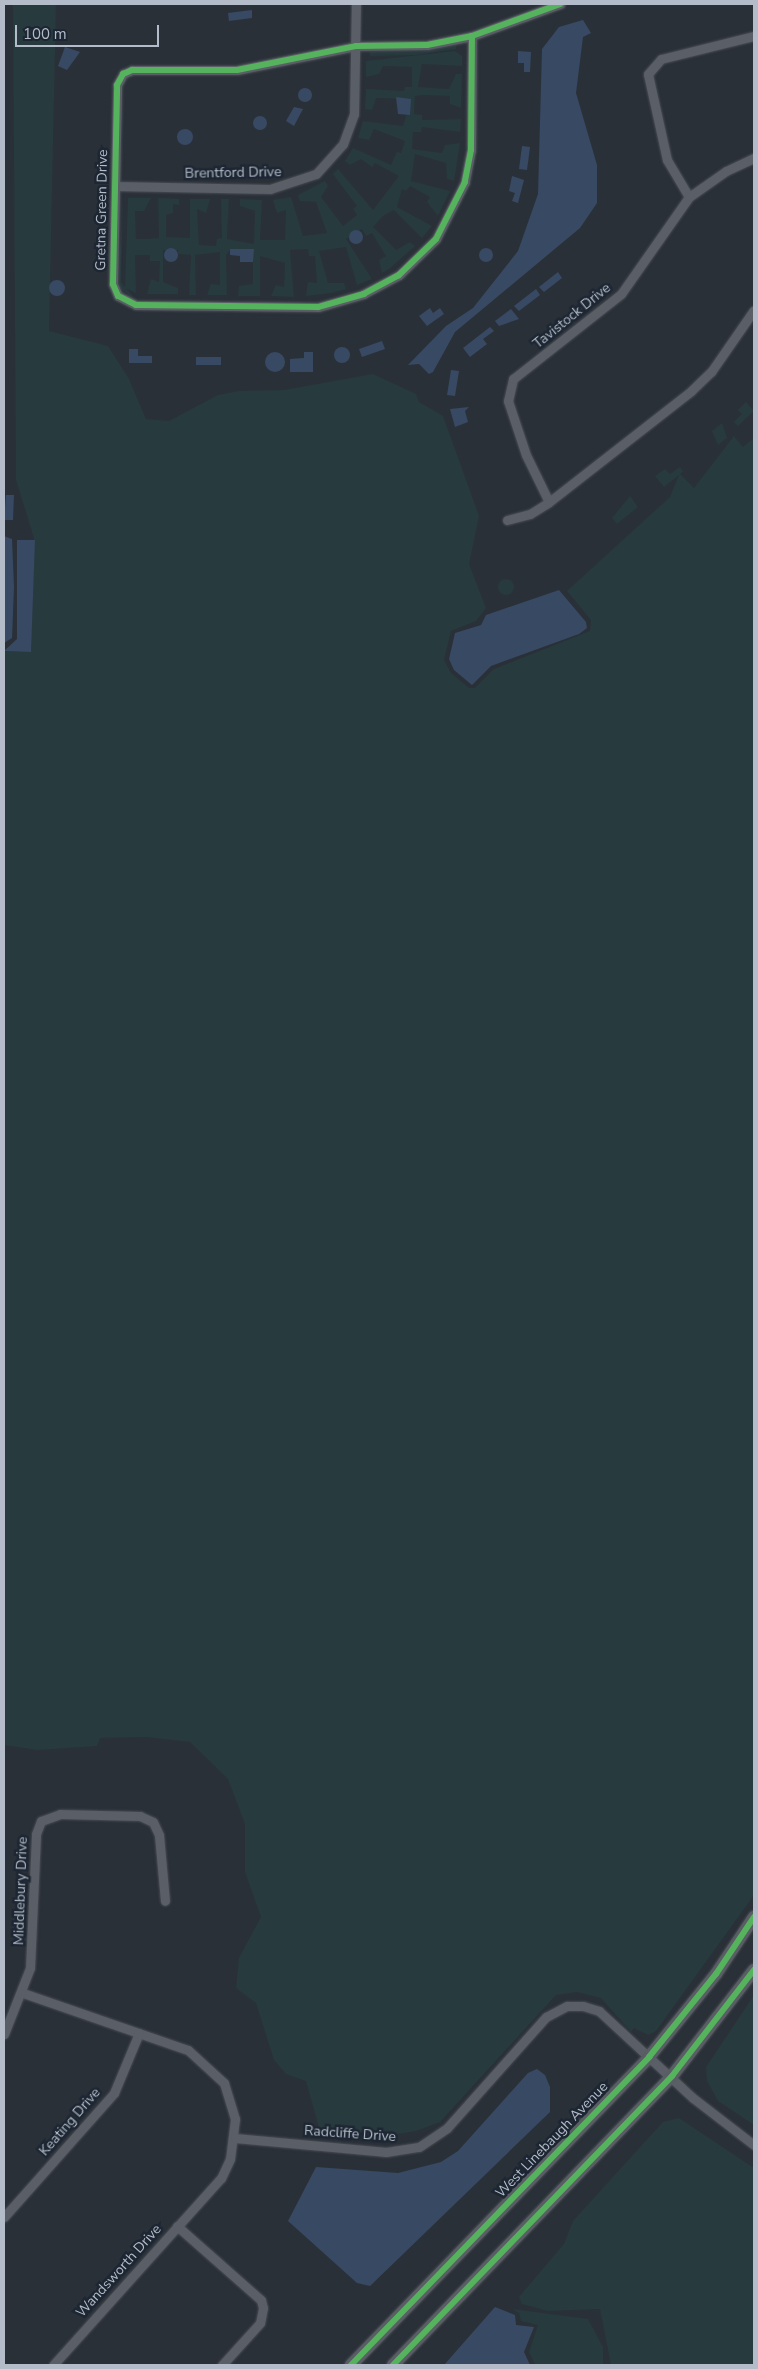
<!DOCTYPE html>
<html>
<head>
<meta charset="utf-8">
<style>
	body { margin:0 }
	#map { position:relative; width:758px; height:2369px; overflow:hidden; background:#2a3038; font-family:"Nunito Sans",sans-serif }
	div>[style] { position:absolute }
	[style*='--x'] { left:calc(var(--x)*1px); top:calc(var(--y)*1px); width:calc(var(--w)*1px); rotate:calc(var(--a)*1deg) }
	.green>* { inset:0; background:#273a3e }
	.round { border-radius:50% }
	.water>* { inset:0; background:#384963 }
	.roads { filter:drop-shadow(0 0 1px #484c53) drop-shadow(0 0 1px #484c53) }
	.street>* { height:9px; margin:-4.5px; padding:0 4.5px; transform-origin:4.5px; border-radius:4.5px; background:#5a5e66 }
	.secondary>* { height:12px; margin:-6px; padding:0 6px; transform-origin:6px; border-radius:6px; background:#595d64 }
	.cycleway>* { height:6px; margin:-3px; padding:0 3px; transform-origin:3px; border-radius:3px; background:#56b35d }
	span { translate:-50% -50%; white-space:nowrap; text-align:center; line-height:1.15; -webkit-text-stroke:5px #1d2633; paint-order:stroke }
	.street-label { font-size:14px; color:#b4bcc9 }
	.frame { position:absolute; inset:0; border:5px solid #b4bcc9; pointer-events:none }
	.scale { position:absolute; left:15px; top:25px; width:144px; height:22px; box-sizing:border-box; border:2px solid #b4bcc9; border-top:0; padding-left:6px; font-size:15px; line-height:18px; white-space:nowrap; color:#b4bcc9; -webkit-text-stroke:4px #1d2633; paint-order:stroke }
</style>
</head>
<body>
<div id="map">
	<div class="green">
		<div style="clip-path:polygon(13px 4px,56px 4px,49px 331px,108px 346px,129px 379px,146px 419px,169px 421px,218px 395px,239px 391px,284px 390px,373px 374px,416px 394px,419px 402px,443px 416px,479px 516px,469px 564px,486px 608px,476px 621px,451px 631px,444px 660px,451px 673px,469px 688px,475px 688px,494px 669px,590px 631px,591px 620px,567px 591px,670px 497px,679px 475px,664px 487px,655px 476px,665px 469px,670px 474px,680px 467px,683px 471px,680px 474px,694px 488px,734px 436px,743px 447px,754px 438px,754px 1895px,656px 2031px,648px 2035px,634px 2028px,631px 2032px,601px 1998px,577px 1992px,556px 1995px,440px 2122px,416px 2131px,379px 2137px,320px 2131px,306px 2081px,286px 2074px,274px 2060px,256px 2003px,236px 1988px,239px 1958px,261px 1917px,245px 1872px,245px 1824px,228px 1779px,190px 1742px,146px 1737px,100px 1738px,97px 1746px,37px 1750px,4px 1745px,4px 651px,30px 652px,34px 557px,34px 538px,16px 480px)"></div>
		<div style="clip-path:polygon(456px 45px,456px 49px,416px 55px,370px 56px,369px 52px)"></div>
		<div style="clip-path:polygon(455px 51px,462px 56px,462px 66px,422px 64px,418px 87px,449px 89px,456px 74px,462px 74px,461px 108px,450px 104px,450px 96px,423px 95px,415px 96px,414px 114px,422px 115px,422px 120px,461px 119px,460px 132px,422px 127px,421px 132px,413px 132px,412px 149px,442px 153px,445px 145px,460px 143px,454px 181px,447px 179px,446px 163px,415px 154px,411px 181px,450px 191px,438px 216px,427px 202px,430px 197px,410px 186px,406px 191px,402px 189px,397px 207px,432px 226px,422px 238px,394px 210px,383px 216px,373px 227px,396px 250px,410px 242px,415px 246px,389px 269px,382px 273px,379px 260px,386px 256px,372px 233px,366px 236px,362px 229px,346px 239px,372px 279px,357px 285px,346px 247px,319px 251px,328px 283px,344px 283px,346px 289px,332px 293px,306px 296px,308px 282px,317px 283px,315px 256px,309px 256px,308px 249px,290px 250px,294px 297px,271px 296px,276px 285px,284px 287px,285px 263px,260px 256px,260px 296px,238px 296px,239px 286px,253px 284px,253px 249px,231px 249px,226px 255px,227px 295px,207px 295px,211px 284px,220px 285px,220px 252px,195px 255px,196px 295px,189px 295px,191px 255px,178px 254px,178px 250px,163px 250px,163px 282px,178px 288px,178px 294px,147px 294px,151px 279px,159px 282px,160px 261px,150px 261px,150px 255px,135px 255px,136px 293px,125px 288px,128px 198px,151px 198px,144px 211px,135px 211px,136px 239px,146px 239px,159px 238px,158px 198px,179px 199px,179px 205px,173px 204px,173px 213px,166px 215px,166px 237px,190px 238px,190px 199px,210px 199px,206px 213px,197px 209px,199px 245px,216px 246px,217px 239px,222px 238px,221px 199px,229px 199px,227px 239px,254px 244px,255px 211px,240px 206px,240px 199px,262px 200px,260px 240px,285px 240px,286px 210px,277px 213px,273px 200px,291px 197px,303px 236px,327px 233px,316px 202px,300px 201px,298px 195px,325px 181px,328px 186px,321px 197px,343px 226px,357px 215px,353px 209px,357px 206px,333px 174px,338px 169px,373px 210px,399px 176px,375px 163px,372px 167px,361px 159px,350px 165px,345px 161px,353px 148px,391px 165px,397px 152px,401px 153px,405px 141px,374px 129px,369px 140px,358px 138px,363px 121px,403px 126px,411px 99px,376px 98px,372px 110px,365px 109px,366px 89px,404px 91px,405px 87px,412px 87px,412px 67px,383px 66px,379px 74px,366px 77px,366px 61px)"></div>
		<div style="clip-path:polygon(123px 195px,121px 282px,135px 299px,118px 287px)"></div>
		<div style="clip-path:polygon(746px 402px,754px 411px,738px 426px,734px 422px,742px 414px,738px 410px)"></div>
		<div style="clip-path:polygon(722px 423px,727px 438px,718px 445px,712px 431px)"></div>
		<div style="clip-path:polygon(630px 496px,638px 507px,617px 524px,612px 518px)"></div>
		<div class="round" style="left:498px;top:579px;width:16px;height:16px"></div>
		<div style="clip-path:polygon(754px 1995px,754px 2125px,718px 2101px,707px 2081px,706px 2067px)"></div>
		<div style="clip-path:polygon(679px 2118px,754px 2168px,754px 2365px,611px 2365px,600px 2309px,548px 2311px,522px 2304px,519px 2297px,564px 2244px,573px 2221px,663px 2122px)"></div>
		<div style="clip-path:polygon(512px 2309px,588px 2319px,603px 2347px,603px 2365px,535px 2364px,529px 2352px,538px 2325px,521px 2321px,519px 2313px)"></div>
	</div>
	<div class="water">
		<div style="clip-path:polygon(252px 10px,252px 18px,229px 21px,228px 13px)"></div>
		<div style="clip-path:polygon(583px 20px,591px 33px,583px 37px,576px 93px,597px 165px,597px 203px,580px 228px,455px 332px,433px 372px,429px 374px,419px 364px,408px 365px,446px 326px,473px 308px,518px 251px,538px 194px,542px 49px,559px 27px)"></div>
		<div style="clip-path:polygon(65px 47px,80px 52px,67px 70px,58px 66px)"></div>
		<div style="clip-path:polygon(518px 51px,531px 52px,530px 72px,524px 72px,524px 63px,518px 63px)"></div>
		<div class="round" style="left:298px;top:88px;width:14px;height:14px"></div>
		<div style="clip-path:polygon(396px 97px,411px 99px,410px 115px,398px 114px)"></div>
		<div style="clip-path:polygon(294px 107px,303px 109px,294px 126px,286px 121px)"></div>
		<div class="round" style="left:253px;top:116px;width:14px;height:14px"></div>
		<div class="round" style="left:177px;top:129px;width:16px;height:16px"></div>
		<div style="clip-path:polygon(522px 146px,530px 147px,527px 170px,519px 169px)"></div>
		<div style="clip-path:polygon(512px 176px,524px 180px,518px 203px,512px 201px,515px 193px,509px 191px)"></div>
		<div class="round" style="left:349px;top:230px;width:14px;height:14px"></div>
		<div class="round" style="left:164px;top:248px;width:14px;height:14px"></div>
		<div class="round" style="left:479px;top:248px;width:14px;height:14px"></div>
		<div style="clip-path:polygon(230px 249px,254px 249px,253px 262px,240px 262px,240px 256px,230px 255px)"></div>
		<div style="clip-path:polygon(558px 272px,562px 278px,544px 292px,539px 287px)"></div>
		<div class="round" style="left:49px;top:280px;width:16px;height:16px"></div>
		<div style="clip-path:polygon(536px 289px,540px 295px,519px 311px,514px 306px)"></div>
		<div style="clip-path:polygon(430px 308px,433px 313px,440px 308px,444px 314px,427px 326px,419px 316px)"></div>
		<div style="clip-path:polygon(511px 309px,519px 319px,499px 326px,495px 321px)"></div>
		<div style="clip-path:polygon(490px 327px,494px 331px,483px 339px,487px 344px,470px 357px,463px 348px)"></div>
		<div style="clip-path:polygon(382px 341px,385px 349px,362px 357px,359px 349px)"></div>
		<div class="round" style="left:334px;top:347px;width:16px;height:16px"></div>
		<div style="clip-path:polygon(129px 349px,138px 349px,138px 356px,152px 356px,152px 363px,129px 363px)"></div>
		<div style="clip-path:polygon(304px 352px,313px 352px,313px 372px,290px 372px,290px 359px,304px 358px)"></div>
		<div class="round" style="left:265px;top:352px;width:20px;height:20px"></div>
		<div style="clip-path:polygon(196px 357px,221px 357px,221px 365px,196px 365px)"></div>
		<div style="clip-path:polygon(451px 370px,459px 371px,455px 396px,447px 395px)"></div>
		<div style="clip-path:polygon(469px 407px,465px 411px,468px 422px,455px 427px,450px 409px)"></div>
		<div style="clip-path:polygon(6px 495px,14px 495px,13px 520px,4px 520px)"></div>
		<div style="clip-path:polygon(4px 536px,12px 539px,14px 587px,12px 638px,4px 643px)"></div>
		<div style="clip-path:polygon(17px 540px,35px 540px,31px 652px,4px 651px,17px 639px)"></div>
		<div style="clip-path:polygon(559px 590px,586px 622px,587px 628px,579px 634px,491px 666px,472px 685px,454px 670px,449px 659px,455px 633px,481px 625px,486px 615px)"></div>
		<div style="clip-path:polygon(537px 2069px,545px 2075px,550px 2087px,550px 2112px,370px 2286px,357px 2283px,288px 2221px,316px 2167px,398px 2173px,441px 2162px,458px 2151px,528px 2073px)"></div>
		<div style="clip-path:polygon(495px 2307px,515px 2315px,516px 2325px,534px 2327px,524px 2352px,530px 2365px,444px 2365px)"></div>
	</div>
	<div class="roads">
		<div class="street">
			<div style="--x:472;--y:36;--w:114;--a:90.5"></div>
			<div style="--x:471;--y:150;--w:33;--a:101"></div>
			<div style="--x:465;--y:182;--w:64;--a:117"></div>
			<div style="--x:436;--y:239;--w:52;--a:135.8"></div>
			<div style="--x:399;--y:275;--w:40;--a:152"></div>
			<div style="--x:364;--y:294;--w:48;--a:164.2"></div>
			<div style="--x:318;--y:307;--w:182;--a:-179.4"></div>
			<div style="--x:136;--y:305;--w:20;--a:-153"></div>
			<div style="--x:118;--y:296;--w:13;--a:-113"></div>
			<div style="--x:113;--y:284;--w:199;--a:-88.8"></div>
			<div style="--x:117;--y:85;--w:13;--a:-61"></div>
			<div style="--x:123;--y:74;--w:10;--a:-24"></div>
			<div style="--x:132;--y:70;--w:105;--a:0"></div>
			<div style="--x:237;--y:70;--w:121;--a:-11.4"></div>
			<div style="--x:356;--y:46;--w:71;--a:-0.8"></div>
			<div style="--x:427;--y:45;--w:46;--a:-11.3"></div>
			<div style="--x:472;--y:36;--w:94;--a:-20"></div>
			<div style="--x:115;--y:186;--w:155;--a:1.1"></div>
			<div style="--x:270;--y:189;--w:48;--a:-18.1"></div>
			<div style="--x:316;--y:174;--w:40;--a:-48"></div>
			<div style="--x:343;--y:144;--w:32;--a:-70"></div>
			<div style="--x:354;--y:114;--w:110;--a:-89"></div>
			<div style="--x:689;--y:197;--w:43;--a:-120.7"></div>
			<div style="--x:667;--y:160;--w:88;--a:-102.5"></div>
			<div style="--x:648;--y:74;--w:20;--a:-49"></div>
			<div style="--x:661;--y:59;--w:96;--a:-13.9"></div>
			<div style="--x:549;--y:502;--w:52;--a:-116.1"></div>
			<div style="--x:526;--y:455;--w:57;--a:-108.4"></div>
			<div style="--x:508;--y:401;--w:23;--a:-77"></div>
			<div style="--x:513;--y:379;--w:137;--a:-38.2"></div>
			<div style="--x:621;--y:294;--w:118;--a:-55"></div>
			<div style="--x:689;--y:197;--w:45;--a:-35.1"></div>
			<div style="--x:726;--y:171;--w:31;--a:-25"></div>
			<div style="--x:507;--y:520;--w:24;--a:-15"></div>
			<div style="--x:530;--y:514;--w:22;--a:-32"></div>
			<div style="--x:549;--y:502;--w:180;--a:-38"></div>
			<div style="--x:691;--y:391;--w:28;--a:-44"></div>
			<div style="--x:711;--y:372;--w:75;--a:-55.3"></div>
			<div style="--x:23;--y:1993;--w:175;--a:19.1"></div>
			<div style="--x:188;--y:2050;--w:49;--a:42.5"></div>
			<div style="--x:224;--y:2083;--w:38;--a:73"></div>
			<div style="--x:235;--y:2119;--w:40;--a:97.1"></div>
			<div style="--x:230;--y:2159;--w:21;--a:115"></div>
			<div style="--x:221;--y:2178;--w:251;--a:131.9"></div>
			<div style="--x:4;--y:2034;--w:71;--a:-68.5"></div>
			<div style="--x:30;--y:1968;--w:134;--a:-87.4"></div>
			<div style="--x:36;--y:1834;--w:14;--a:-69"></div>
			<div style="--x:41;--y:1821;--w:20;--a:-20"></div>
			<div style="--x:60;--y:1814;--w:80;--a:1.4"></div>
			<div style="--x:140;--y:1816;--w:14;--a:25"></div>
			<div style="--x:153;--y:1822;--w:14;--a:65"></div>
			<div style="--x:159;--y:1835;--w:66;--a:84.8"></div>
			<div style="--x:235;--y:2138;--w:152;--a:5.3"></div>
			<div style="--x:386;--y:2152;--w:33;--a:-9"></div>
			<div style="--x:419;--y:2147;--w:34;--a:-34"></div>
			<div style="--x:447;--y:2128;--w:149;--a:-48.3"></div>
			<div style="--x:546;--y:2017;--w:24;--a:-28"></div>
			<div style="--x:567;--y:2006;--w:16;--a:0"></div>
			<div style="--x:583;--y:2006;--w:17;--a:17"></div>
			<div style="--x:599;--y:2011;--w:128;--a:42.8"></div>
			<div style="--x:693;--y:2098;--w:77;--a:37.6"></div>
			<div style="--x:4;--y:2217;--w:166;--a:-48.4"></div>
			<div style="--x:114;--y:2093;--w:65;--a:-67.4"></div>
			<div style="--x:177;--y:2226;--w:112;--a:41.4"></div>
			<div style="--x:261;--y:2300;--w:8;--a:76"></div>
			<div style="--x:263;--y:2308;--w:15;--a:101"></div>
			<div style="--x:260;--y:2323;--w:57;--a:132.1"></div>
		</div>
		<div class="secondary">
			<div style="--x:351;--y:2365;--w:429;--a:-45.9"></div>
			<div style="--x:649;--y:2057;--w:107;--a:-51.1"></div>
			<div style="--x:716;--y:1974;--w:69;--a:-56.3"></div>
			<div style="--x:393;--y:2365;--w:402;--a:-46"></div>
			<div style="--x:672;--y:2076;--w:134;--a:-52.3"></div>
		</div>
	</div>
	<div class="cycleway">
		<div style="--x:472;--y:36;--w:114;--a:90.5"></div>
		<div style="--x:471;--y:150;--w:33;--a:101"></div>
		<div style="--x:465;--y:182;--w:64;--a:117"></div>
		<div style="--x:436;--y:239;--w:52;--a:135.8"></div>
		<div style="--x:399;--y:275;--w:40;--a:152"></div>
		<div style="--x:364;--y:294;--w:48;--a:164.2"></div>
		<div style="--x:318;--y:307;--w:182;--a:-179.4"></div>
		<div style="--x:136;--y:305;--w:20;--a:-153"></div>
		<div style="--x:118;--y:296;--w:13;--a:-113"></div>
		<div style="--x:113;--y:284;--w:199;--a:-88.8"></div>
		<div style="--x:117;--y:85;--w:13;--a:-61"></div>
		<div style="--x:123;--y:74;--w:10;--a:-24"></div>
		<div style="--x:132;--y:70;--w:105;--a:0"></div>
		<div style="--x:237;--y:70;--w:121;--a:-11.4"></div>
		<div style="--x:356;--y:46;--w:71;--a:-0.8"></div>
		<div style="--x:427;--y:45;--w:46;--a:-11.3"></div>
		<div style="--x:472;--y:36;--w:94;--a:-20"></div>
		<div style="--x:351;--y:2365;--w:429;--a:-45.9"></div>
		<div style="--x:649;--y:2057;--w:107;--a:-51.1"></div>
		<div style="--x:716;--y:1974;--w:69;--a:-56.3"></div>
		<div style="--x:393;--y:2365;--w:402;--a:-46"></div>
		<div style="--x:672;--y:2076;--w:134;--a:-52.3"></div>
	</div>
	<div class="street-label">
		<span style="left:233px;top:173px;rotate:-1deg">Brentford Drive</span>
		<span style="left:102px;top:210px;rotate:-89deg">Gretna Green Drive</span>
		<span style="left:572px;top:316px;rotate:-39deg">Tavistock Drive</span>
		<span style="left:21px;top:1891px;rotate:-88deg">Middlebury Drive</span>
		<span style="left:70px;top:2122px;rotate:-49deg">Keating Drive</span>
		<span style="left:350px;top:2134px;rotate:4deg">Radcliffe Drive</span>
		<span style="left:552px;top:2140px;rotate:-46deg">West Linebaugh Avenue</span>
		<span style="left:119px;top:2271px;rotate:-48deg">Wandsworth Drive</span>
	</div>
	<div class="frame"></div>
	<div class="scale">100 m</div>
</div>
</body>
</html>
